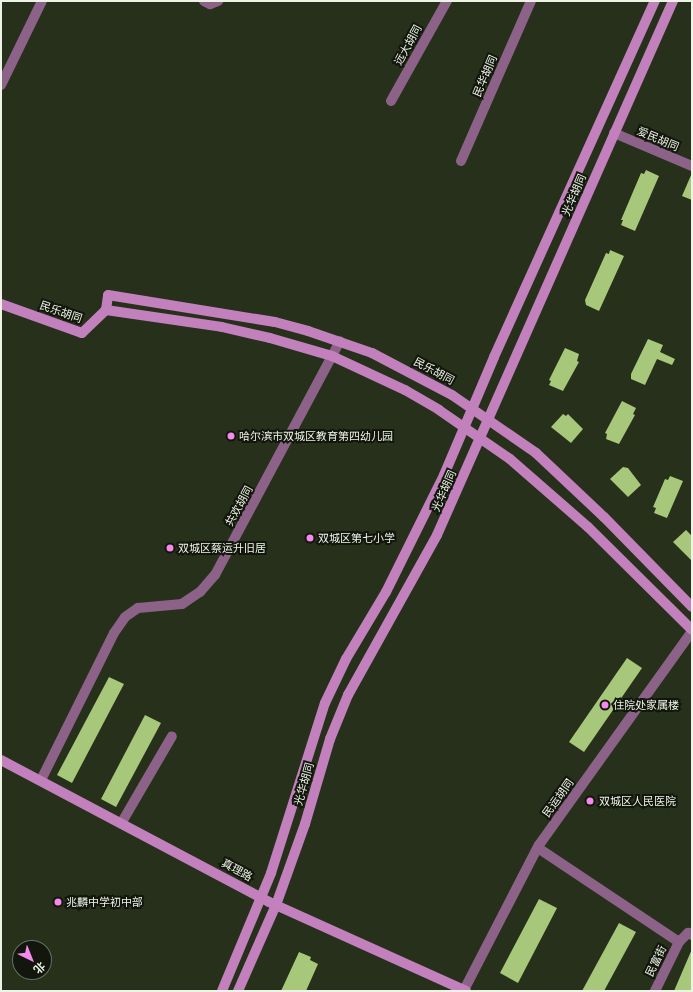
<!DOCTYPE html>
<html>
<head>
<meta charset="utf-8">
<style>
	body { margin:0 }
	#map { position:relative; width:693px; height:992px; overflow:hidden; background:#26301a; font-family:"Archivo Narrow","Noto Sans SC",sans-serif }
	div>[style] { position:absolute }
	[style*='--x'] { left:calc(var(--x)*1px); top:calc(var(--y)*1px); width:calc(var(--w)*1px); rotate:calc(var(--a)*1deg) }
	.building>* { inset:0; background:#a7c87a }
	.street>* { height:10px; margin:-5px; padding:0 5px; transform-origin:5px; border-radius:5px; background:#8c6288 }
	.secondary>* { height:10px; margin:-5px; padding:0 5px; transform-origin:5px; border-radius:5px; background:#c280bd }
	.dots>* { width:11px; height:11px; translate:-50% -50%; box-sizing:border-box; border:2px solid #12160d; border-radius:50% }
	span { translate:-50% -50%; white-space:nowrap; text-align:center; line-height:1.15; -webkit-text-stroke:4px #12160d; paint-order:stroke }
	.street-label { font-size:11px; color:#edf4e6 }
	.poi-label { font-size:11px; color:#edf4e6 }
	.left { translate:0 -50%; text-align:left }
	.frame { position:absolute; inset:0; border:2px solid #edf4e6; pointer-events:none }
	.north { position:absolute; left:12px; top:940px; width:40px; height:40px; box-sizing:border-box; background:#12160d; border:1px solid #6a6f64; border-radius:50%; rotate:137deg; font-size:11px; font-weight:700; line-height:16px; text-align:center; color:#edf4e6 }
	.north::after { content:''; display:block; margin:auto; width:14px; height:18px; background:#f589ee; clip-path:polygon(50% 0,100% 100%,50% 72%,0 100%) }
</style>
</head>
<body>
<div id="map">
	<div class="building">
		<div style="clip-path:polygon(646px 170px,659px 176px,635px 231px,621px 225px,623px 220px,621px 220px,641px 173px,644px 174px)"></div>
		<div style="clip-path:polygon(692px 173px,692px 200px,682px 196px)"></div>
		<div style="clip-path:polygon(610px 250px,624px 256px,599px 311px,586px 305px,585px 300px,606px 253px,609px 254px)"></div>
		<div style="clip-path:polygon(648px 339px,663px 345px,660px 352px,675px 359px,672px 365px,657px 359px,645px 385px,631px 379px,631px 374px)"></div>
		<div style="clip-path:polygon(565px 348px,579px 354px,577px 361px,579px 362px,563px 391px,549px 385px,551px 381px,549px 380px)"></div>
		<div style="clip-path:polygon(622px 401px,636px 408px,633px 414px,635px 415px,619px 444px,606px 439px,607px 434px,605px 433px)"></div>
		<div style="clip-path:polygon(563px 414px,566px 416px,568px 414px,583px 429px,571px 443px,551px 427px)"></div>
		<div style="clip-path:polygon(623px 467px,628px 468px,641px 485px,628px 497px,610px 479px)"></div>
		<div style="clip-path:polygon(670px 476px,683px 481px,667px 518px,654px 513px,656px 508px,653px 507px,665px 479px,668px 480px)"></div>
		<div style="clip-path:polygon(686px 530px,692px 536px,692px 561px,673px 542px)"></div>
		<div style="clip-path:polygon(627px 658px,642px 668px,584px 752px,569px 742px)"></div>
		<div style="clip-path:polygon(109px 677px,124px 684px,72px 783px,57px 775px)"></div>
		<div style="clip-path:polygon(145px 715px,161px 723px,116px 807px,101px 799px)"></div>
		<div style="clip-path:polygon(539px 899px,557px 908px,518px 983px,500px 973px)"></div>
		<div style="clip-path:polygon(619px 923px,636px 932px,604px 991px,582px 991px)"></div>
		<div style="clip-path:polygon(692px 949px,692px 991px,674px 991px)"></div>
		<div style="clip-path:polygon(299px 952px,311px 957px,310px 960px,318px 964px,306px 991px,281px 991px)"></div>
	</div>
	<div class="street">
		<div style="--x:204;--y:1;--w:7;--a:27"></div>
		<div style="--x:210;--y:4;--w:9;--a:-21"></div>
		<div style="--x:1;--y:85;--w:93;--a:-64"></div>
		<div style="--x:391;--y:101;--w:115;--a:-60.8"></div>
		<div style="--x:614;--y:133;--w:85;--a:22.9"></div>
		<div style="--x:461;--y:161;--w:175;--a:-66.4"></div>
		<div style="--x:41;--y:780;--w:164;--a:-63.6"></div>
		<div style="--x:114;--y:633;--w:19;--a:-55"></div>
		<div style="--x:125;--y:617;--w:16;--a:-35"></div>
		<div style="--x:138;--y:608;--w:44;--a:-5.2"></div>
		<div style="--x:182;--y:604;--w:22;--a:-34"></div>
		<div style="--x:200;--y:592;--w:23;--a:-49"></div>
		<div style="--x:215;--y:575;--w:265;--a:-61.9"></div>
		<div style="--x:122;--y:822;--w:99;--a:-59.8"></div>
		<div style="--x:538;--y:848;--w:169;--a:33.7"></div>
		<div style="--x:464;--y:990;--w:163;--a:-62.7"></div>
		<div style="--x:539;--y:845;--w:263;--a:-54.4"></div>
		<div style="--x:655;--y:991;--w:55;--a:-63.9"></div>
		<div style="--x:679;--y:942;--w:13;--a:-45"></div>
		<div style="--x:688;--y:933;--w:4;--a:27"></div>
	</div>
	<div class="secondary">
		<div style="--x:1;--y:304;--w:86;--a:19.7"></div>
		<div style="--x:82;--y:333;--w:33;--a:-44"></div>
		<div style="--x:106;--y:310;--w:15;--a:-82"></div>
		<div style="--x:108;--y:295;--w:169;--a:9.2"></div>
		<div style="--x:275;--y:322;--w:34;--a:15"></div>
		<div style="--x:308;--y:331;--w:68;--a:19"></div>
		<div style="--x:372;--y:353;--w:90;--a:27.7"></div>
		<div style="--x:452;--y:395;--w:102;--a:34.6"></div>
		<div style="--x:536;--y:453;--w:93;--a:43.3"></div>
		<div style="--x:604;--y:517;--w:126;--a:45.6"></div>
		<div style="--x:106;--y:310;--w:117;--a:8.3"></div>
		<div style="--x:222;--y:327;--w:49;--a:12.9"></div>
		<div style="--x:270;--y:338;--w:65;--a:16.2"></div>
		<div style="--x:332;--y:356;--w:81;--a:25"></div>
		<div style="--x:405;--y:390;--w:39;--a:30"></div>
		<div style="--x:439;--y:410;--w:86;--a:34.6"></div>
		<div style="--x:510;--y:459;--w:103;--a:41.1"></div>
		<div style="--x:588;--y:527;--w:146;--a:44.7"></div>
		<div style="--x:1;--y:760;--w:303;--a:27.9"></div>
		<div style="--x:269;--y:902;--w:216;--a:24.3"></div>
		<div style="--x:222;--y:991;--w:128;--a:-67.4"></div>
		<div style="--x:271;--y:873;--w:178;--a:-72.4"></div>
		<div style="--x:325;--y:703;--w:49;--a:-64.5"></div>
		<div style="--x:346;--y:659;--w:78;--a:-59.2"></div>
		<div style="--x:386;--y:592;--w:131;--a:-63.6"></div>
		<div style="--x:444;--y:475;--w:128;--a:-67"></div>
		<div style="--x:494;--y:357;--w:391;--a:-65.7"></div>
		<div style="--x:238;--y:991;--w:94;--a:-66.2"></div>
		<div style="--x:276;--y:905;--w:86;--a:-70.3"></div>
		<div style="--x:305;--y:824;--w:89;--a:-73.6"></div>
		<div style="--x:330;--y:739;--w:48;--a:-67.8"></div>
		<div style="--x:348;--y:695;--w:183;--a:-60.9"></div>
		<div style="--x:437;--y:535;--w:584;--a:-66.16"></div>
	</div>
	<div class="dots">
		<div style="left:231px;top:436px;background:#f589ee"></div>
		<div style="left:310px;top:538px;background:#f589ee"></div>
		<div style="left:170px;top:548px;background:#f589ee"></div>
		<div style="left:605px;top:705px;background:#f589ee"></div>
		<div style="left:590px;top:801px;background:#f589ee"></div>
		<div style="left:58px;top:902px;background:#f589ee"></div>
	</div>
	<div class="street-label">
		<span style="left:408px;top:45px;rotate:-61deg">远大胡同</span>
		<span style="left:485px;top:76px;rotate:-67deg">民华胡同</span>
		<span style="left:658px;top:139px;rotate:23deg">爱民胡同</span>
		<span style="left:574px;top:195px;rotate:-67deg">光华胡同</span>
		<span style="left:61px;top:312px;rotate:19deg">民乐胡同</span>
		<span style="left:434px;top:371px;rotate:28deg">民乐胡同</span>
		<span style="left:444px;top:491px;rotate:-66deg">光华胡同</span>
		<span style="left:239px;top:506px;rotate:-61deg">共欢胡同</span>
		<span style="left:304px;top:784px;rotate:-74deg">光华胡同</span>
		<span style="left:558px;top:798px;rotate:-54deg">民运胡同</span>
		<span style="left:237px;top:870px;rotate:29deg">真理路</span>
		<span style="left:656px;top:961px;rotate:-64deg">民富街</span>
	</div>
	<div class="poi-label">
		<span class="left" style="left:239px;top:436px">哈尔滨市双城区教育第四幼儿园</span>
		<span class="left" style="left:318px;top:538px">双城区第七小学</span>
		<span class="left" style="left:178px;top:548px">双城区蔡运升旧居</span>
		<span class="left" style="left:613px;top:705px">住院处家属楼</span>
		<span class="left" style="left:599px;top:801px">双城区人民医院</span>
		<span class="left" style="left:66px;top:902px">兆麟中学初中部</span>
	</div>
	<div class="frame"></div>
	<div class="north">北</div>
</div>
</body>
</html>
